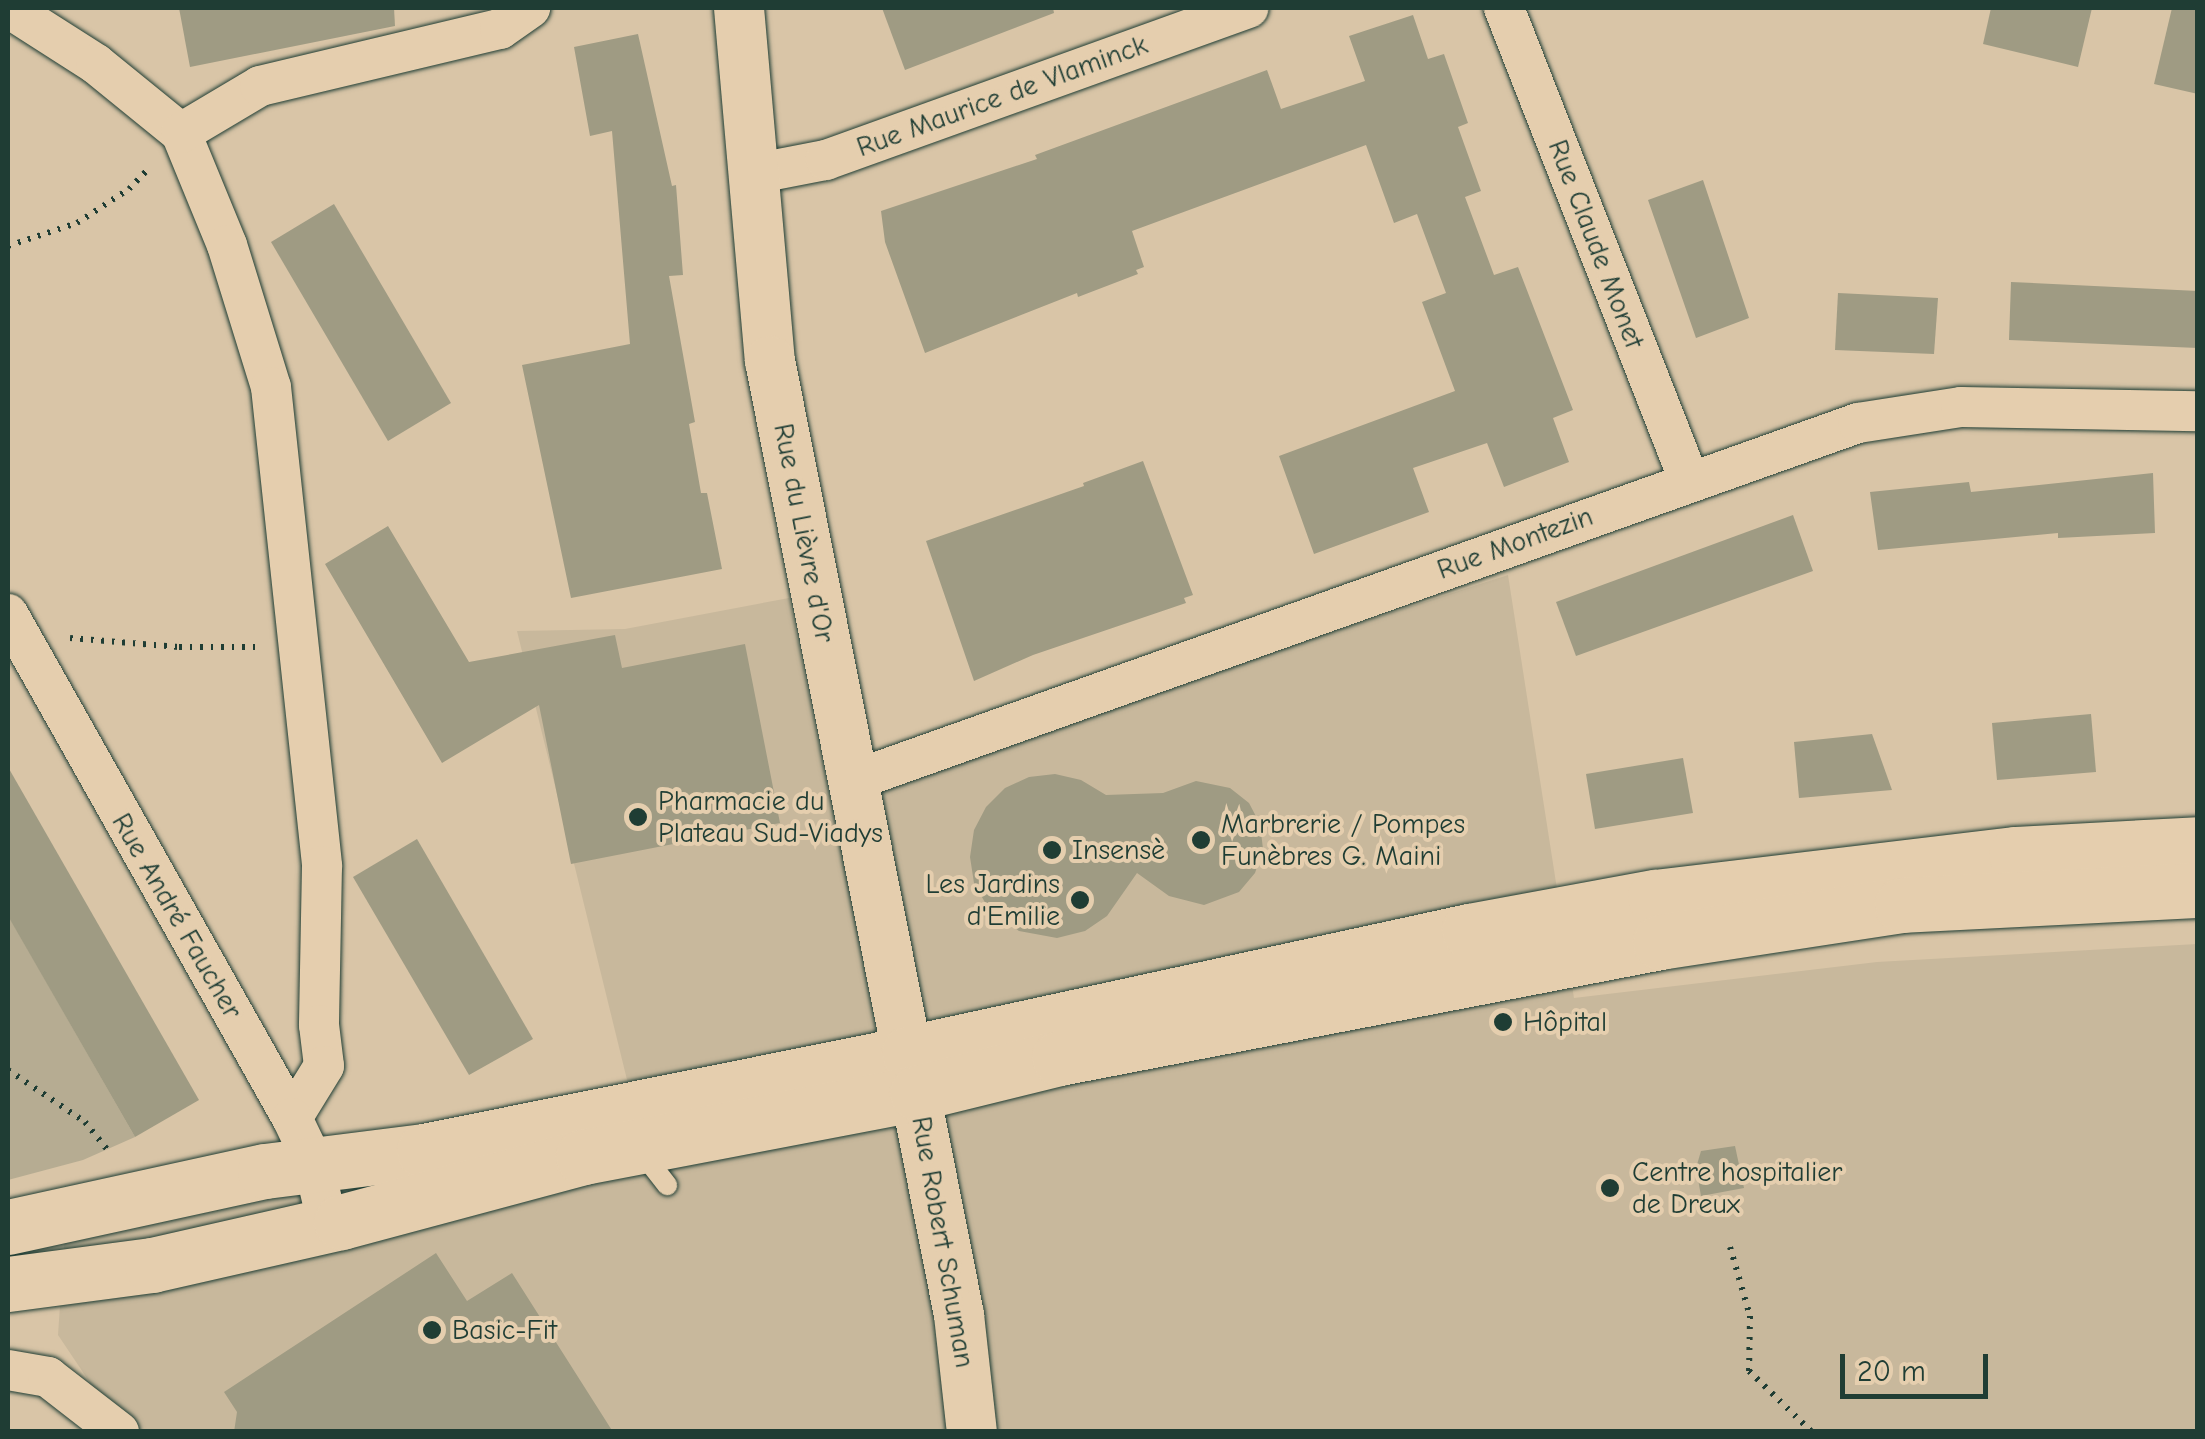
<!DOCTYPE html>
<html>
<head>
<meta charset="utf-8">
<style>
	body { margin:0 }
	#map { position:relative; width:2205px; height:1439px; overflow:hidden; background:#d9c5a7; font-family:"Comic Neue",sans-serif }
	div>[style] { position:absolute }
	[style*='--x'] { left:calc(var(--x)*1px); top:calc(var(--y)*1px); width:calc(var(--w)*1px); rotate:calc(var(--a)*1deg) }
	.built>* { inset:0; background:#c8b89c }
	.green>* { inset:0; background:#b6ac92 }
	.building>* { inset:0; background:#9f9b83 }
	.path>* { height:6px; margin-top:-3px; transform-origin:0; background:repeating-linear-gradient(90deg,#1f3d34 0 2.5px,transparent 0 10.5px) }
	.roads { filter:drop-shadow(0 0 2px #1f3d34) drop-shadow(0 0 2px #1f3d34) }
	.service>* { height:20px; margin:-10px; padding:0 10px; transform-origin:10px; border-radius:10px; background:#e5ceae }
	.minor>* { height:40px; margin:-20px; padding:0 20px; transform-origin:20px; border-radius:20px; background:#e5ceae }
	.tertiary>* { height:50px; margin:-25px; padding:0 25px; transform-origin:25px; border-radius:25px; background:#e5ceae }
	.secondary>* { height:55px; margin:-27.5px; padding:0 27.5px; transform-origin:27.5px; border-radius:27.5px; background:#e5ceae }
	.dots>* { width:28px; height:28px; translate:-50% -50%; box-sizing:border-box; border:5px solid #e5ceae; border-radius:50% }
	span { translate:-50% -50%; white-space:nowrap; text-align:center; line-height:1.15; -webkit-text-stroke:8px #e5ceae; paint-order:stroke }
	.street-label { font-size:28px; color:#1f3d34 }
	.poi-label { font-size:28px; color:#1f3d34 }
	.left { translate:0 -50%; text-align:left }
	.right { translate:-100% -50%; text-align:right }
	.frame { position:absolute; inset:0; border:10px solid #1f3d34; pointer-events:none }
	.scale { position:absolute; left:1840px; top:1354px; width:148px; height:45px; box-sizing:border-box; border:5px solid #1f3d34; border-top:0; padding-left:12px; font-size:30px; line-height:35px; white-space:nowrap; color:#1f3d34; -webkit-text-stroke:8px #e5ceae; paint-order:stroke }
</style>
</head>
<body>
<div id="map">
	<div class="built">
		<div style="clip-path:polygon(1508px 575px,1574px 998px,1877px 962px,2197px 944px,2197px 1431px,123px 1432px,58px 1335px,65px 1232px,630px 1092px,517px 631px,625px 629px,789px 598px,829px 794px)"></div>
	</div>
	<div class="green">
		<div style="clip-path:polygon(8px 915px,135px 1137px,83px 1160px,8px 1180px)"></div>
	</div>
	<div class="building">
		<div style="clip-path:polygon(179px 8px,394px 8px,395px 26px,190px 67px)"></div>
		<div style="clip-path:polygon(882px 8px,1053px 8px,1054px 13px,905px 70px)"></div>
		<div style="clip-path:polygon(1991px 8px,2092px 8px,2078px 67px,1983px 44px)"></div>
		<div style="clip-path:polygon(2172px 8px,2198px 8px,2198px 94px,2154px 84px)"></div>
		<div style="clip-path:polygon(1413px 15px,1428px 59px,1444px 54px,1468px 123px,1458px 127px,1481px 191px,1465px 197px,1494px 275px,1518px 267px,1573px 410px,1553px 418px,1569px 462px,1504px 487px,1487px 443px,1413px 468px,1429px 512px,1314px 554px,1279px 456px,1455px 391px,1422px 302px,1446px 293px,1417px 214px,1394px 223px,1366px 145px,1132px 231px,1144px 267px,1136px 270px,1138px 274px,1078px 297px,1077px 293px,925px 353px,885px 242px,881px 211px,1037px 159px,1035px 155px,1267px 70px,1281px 109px,1365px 81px,1349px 36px)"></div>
		<div style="clip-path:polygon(638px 34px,672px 186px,676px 185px,683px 275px,669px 276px,695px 422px,689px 424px,701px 493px,707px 493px,722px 569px,571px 598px,522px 365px,630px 344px,612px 131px,590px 136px,574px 47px)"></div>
		<div style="clip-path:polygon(1703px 180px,1749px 318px,1696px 338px,1648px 200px)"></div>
		<div style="clip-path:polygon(334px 204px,451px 403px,388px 441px,271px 242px)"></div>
		<div style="clip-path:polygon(2011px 282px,2198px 291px,2198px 348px,2009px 340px)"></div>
		<div style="clip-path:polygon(1838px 293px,1938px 298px,1934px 354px,1835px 350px)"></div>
		<div style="clip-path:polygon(1143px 461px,1193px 595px,1184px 598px,1186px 603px,1033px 655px,974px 681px,926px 541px,1084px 486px,1083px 483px)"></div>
		<div style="clip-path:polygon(2153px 473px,2155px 533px,2058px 538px,2058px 533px,1878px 550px,1870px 492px,1969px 482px,1971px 492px)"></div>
		<div style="clip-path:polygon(1793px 515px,1813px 571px,1576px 656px,1556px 602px)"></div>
		<div style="clip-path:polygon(388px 526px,469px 662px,615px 635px,622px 668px,745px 644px,780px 823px,571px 864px,539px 705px,442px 763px,325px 564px)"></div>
		<div style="clip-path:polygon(2091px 714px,2096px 772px,1997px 780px,1992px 723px)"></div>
		<div style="clip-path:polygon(1872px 734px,1892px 790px,1799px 798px,1794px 742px)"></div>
		<div style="clip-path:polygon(1683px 758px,1693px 813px,1595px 829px,1586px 774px)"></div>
		<div style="clip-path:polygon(8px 767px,199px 1100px,135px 1137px,8px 916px)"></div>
		<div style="clip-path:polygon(1055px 774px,1081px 780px,1106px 795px,1163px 793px,1196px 781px,1230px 788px,1249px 803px,1260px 824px,1263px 849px,1255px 873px,1239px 892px,1204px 905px,1169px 896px,1137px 873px,1107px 916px,1085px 931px,1057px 938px,1019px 931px,987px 906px,974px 883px,970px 857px,974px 830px,986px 807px,1005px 788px,1029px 777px)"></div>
		<div style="clip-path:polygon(417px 839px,533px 1039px,469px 1075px,353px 877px)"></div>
		<div style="clip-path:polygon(1735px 1146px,1744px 1188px,1701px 1196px,1696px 1168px,1701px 1151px)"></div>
		<div style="clip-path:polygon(436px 1253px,467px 1301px,512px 1273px,613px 1432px,234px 1432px,237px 1412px,224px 1392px)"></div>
	</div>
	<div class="path">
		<div style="--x:8;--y:246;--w:73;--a:-18.4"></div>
		<div style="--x:77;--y:223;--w:62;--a:-33.2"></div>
		<div style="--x:129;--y:189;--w:30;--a:-46"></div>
		<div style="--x:70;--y:638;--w:109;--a:4.7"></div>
		<div style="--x:179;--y:647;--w:78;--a:0"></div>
		<div style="--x:8;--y:1070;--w:93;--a:34"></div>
		<div style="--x:85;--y:1122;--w:40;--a:51"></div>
		<div style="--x:1730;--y:1247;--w:72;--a:73.8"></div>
		<div style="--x:1750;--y:1316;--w:55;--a:91"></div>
		<div style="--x:1749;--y:1371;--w:88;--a:44.1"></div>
	</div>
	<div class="roads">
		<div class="service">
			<div style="--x:642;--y:1153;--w:41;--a:52"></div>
		</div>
		<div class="minor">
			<div style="--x:1504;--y:8;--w:507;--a:68.6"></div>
			<div style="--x:10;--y:9;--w:102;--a:32.6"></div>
			<div style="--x:96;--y:64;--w:109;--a:39.1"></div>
			<div style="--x:181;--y:133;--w:121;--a:67.7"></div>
			<div style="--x:227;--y:245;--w:149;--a:72.8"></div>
			<div style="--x:271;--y:387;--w:482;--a:83.9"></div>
			<div style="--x:322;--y:866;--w:159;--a:91.1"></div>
			<div style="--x:319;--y:1025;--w:41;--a:83"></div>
			<div style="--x:324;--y:1066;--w:61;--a:121.6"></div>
			<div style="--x:181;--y:133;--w:92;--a:-30.7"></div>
			<div style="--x:260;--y:86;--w:247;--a:-13.4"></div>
			<div style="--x:500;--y:29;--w:37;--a:-35"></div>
			<div style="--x:753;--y:174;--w:74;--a:-10.9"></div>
			<div style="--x:826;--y:160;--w:449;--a:-19.8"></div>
			<div style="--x:8;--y:614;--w:579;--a:60.6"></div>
			<div style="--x:292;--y:1118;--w:49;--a:64.5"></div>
			<div style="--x:313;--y:1162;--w:65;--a:76.6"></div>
			<div style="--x:852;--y:781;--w:1068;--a:-19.59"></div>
			<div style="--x:1858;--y:423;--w:104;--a:-8.8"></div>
			<div style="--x:1961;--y:407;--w:237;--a:1"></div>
			<div style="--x:8;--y:1370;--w:41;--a:9.9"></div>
			<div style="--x:48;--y:1377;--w:90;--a:37.8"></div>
		</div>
		<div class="tertiary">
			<div style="--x:739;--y:8;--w:354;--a:85"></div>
			<div style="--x:770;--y:361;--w:973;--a:78.79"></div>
			<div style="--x:959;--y:1315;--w:118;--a:83.7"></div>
		</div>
		<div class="secondary">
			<div style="--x:8;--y:1227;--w:263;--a:-12.3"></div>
			<div style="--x:265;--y:1171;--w:160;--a:-7.2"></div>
			<div style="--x:424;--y:1151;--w:495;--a:-11.4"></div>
			<div style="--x:909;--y:1053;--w:573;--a:-12.29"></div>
			<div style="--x:1469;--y:931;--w:189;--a:-10.4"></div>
			<div style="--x:1655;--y:897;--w:364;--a:-6.8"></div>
			<div style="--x:2016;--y:854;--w:182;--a:-3.1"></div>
			<div style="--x:8;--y:1284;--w:145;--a:-7.5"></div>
			<div style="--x:152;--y:1265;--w:194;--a:-12.8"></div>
			<div style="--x:341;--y:1222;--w:251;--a:-15"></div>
			<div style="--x:583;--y:1157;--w:340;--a:-10.8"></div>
			<div style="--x:917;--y:1093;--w:146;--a:-13.8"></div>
			<div style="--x:1059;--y:1058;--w:612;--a:-10.92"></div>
			<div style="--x:1660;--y:942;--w:245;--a:-8.7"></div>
			<div style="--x:1902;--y:905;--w:296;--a:-2.9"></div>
		</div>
	</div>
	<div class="dots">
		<div style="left:638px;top:817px;background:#1f3d34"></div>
		<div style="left:1201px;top:840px;background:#1f3d34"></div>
		<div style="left:1052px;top:850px;background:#1f3d34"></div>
		<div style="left:1080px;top:900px;background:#1f3d34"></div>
		<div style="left:1503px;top:1022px;background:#1f3d34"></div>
		<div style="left:1610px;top:1188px;background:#1f3d34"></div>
		<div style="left:432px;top:1330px;background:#1f3d34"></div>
	</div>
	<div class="street-label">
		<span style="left:1002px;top:96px;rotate:-20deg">Rue Maurice de Vlaminck</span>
		<span style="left:1596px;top:244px;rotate:69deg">Rue Claude Monet</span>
		<span style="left:804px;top:533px;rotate:79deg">Rue du Lièvre d'Or</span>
		<span style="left:1515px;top:543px;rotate:-20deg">Rue Montezin</span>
		<span style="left:177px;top:916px;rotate:60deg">Rue André Faucher</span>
		<span style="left:943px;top:1242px;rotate:80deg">Rue Robert Schuman</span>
	</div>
	<div class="poi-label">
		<span class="left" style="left:658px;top:817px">Pharmacie du<br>Plateau Sud-Viadys</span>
		<span class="left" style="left:1221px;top:840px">Marbrerie / Pompes<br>Funèbres G. Maini</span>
		<span class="left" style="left:1072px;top:850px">Insensè</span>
		<span class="right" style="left:1060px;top:900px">Les Jardins<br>d'Emilie</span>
		<span class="left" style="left:1523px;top:1022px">Hôpital</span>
		<span class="left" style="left:1632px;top:1188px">Centre hospitalier<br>de Dreux</span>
		<span class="left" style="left:452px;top:1330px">Basic-Fit</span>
	</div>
	<div class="frame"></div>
	<div class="scale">20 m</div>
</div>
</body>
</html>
